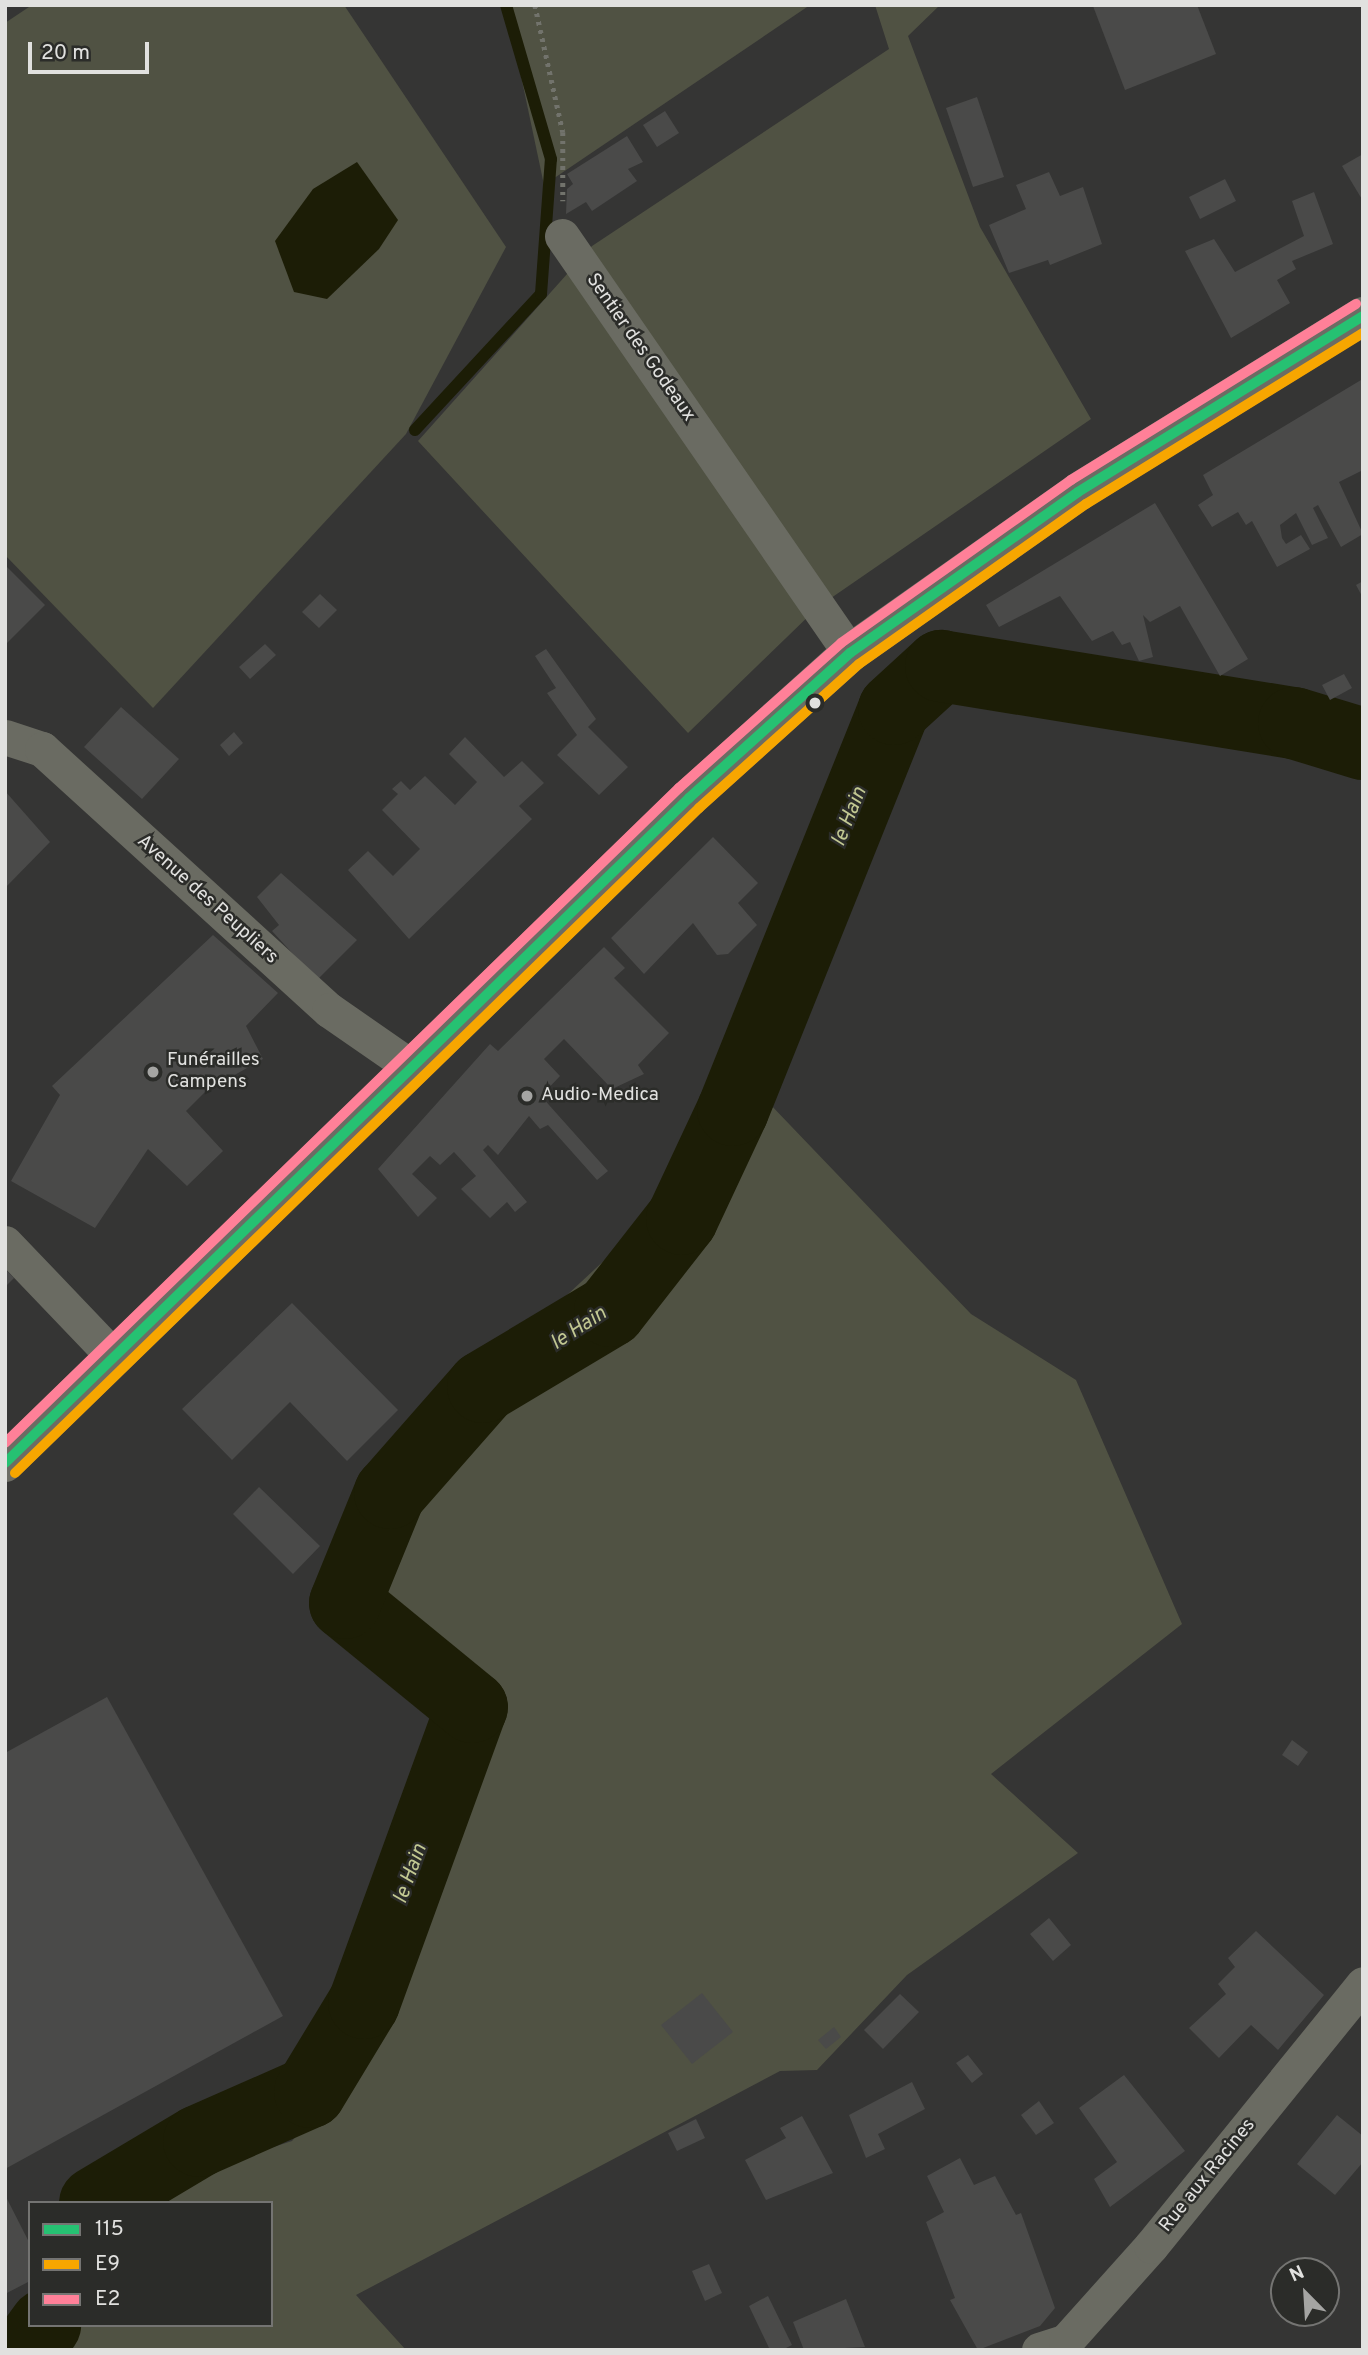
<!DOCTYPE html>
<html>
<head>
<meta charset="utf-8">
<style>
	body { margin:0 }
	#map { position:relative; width:1368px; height:2355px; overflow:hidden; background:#353534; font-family:Overpass,sans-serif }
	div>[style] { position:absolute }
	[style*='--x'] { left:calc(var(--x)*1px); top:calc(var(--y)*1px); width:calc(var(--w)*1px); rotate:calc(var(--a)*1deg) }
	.green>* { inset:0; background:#505243 }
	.water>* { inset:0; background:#1c1d06 }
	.stream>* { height:12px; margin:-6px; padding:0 6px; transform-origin:6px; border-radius:6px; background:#1c1d06 }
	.river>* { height:72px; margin:-36px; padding:0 36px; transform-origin:36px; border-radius:36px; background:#1c1d06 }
	.building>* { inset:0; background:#4a4a49 }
	.path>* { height:4.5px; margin-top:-2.25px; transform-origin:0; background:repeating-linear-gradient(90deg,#72736c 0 3.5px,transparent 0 8.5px) }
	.minor>* { height:35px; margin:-17.5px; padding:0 17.5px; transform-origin:17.5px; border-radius:17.5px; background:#6a6b62 }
	.secondary>* { height:38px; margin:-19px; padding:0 19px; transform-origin:19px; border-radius:19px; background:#6c6c64 }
	.bus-1>* { height:10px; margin:-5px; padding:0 5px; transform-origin:5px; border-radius:5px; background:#26c172 }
	.bus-2>* { height:10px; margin:-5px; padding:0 5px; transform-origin:5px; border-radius:5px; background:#f7a600 }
	.bus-3>* { height:10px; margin:-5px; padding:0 5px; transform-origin:5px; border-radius:5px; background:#ff8098 }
	.dots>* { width:19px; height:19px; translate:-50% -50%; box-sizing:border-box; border:4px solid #2b2c29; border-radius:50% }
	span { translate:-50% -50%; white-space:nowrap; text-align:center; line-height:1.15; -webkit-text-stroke:5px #2b2c29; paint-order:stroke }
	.street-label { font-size:19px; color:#e1e1df }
	.poi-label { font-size:19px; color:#e1e1df }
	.left { translate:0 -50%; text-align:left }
	.water-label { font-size:21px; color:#c2c892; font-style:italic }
	.frame { position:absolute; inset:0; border:7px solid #e1e1df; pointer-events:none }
	.legend { position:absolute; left:28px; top:2201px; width:245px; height:126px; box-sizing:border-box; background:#2b2c29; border:2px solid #747472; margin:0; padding:9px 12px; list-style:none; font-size:21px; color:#e1e1df }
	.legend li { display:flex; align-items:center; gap:14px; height:35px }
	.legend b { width:35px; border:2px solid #747472 }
	.north { position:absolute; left:1270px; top:2257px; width:70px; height:70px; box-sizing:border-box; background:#2b2c29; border:2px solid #747472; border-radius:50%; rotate:336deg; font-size:19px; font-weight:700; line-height:28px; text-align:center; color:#e1e1df }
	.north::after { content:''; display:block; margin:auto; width:24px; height:32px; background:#a5a5a3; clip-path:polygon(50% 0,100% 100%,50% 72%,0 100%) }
	.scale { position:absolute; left:28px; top:42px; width:121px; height:32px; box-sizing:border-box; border:4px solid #e1e1df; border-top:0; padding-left:9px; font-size:21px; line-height:24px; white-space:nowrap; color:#e1e1df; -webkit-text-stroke:5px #2b2c29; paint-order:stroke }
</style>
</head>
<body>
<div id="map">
	<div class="green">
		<div style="clip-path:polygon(32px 5px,344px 5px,506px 247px,406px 434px,153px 708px,5px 555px,5px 23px)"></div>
		<div style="clip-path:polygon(506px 5px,810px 5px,544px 185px)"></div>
		<div style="clip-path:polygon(875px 5px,940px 5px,908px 36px,980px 227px,1091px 419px,818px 607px,688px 733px,418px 441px,592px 246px,889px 49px)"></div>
		<div style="clip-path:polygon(723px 1055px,971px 1314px,1076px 1380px,1182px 1624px,991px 1774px,1078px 1853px,907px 1975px,817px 2070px,780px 2071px,356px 2295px,406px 2350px,61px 2350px,74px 2325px,271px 2325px,271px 2203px,143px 2203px,202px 2170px,292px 2141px,356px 2064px,489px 1688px,428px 1642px,314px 1607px,404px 1447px,654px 1214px)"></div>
	</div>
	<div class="water">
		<div style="clip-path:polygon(357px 162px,398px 220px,379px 249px,327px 299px,294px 292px,275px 241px,313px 189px)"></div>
	</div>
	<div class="stream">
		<div style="--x:415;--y:430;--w:185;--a:-47.2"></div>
		<div style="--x:541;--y:294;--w:135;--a:-85.8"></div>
		<div style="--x:551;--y:159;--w:160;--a:-106.3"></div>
	</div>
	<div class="river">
		<div style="--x:95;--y:2203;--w:121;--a:-30.8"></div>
		<div style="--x:199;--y:2141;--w:121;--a:-23.8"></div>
		<div style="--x:310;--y:2092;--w:104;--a:-58.8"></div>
		<div style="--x:364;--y:2003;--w:315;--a:-70"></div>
		<div style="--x:472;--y:1707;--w:164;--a:-140.7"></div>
		<div style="--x:345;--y:1603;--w:119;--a:-67.8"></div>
		<div style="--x:390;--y:1493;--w:141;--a:-48.7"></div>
		<div style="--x:483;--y:1387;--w:148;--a:-30.9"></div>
		<div style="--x:610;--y:1311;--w:117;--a:-52"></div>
		<div style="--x:682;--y:1219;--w:120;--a:-64.9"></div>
		<div style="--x:733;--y:1110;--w:432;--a:-68.1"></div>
		<div style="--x:894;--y:709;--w:64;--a:-42.5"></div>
		<div style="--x:941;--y:666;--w:358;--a:9.2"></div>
		<div style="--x:1294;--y:723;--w:72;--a:16.9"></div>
		<div style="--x:27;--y:2350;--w:31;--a:-54"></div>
	</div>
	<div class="building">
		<div style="clip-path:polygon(1197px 5px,1216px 54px,1125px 90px,1093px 6px)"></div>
		<div style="clip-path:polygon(977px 97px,1004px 177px,973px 187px,946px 108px)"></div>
		<div style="clip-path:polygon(665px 111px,679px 133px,657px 147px,643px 125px)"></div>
		<div style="clip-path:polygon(627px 136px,643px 162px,628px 169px,637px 181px,592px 211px,586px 202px,566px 214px,567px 189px,573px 184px,567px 174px)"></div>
		<div style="clip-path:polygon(1363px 154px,1363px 201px,1342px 166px)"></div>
		<div style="clip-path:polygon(1049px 172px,1060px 196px,1083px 187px,1102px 244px,1050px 265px,1048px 260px,1009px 273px,989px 225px,1026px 209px,1016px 185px)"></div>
		<div style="clip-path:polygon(1225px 179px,1236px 201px,1200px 219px,1189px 197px)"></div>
		<div style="clip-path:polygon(1314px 192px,1333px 244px,1292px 261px,1296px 269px,1277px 280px,1290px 303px,1231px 338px,1185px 251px,1214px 239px,1235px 272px,1304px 236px,1292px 201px)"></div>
		<div style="clip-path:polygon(1361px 380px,1363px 470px,1339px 482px,1363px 534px,1341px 547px,1318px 505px,1313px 508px,1328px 538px,1312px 545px,1296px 513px,1280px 525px,1282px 538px,1286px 544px,1301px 535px,1310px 549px,1277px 567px,1252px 521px,1246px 525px,1238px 512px,1212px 527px,1198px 505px,1213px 495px,1203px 475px)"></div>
		<div style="clip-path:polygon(1155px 503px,1248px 659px,1220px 676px,1180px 606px,1150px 622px,1143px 615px,1153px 657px,1139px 661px,1130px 642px,1122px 645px,1113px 631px,1092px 641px,1060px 596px,999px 627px,986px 605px)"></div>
		<div style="clip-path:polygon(5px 565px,45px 605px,5px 645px)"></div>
		<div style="clip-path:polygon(1363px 581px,1363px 598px,1356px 585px)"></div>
		<div style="clip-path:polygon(320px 594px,337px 610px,319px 628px,302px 612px)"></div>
		<div style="clip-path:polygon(265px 644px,276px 655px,250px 679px,239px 667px)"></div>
		<div style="clip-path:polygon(546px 649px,596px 719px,588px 727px,628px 767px,599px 795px,557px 755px,577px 735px,547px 693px,556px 688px,535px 656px)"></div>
		<div style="clip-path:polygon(1344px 674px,1352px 688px,1330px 700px,1322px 685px)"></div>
		<div style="clip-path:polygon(121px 707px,179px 759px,142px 799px,84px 747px)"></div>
		<div style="clip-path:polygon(234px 732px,243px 743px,229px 756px,220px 745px)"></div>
		<div style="clip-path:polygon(465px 737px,504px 777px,522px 761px,544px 783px,519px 806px,532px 819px,409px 939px,348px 870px,368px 851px,393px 876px,420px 849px,382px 810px,398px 794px,392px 789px,401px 781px,410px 790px,425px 776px,455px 805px,477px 782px,449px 754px)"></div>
		<div style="clip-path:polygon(5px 791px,50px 842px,5px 888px)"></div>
		<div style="clip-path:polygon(713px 837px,758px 883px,738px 903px,757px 925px,728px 954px,717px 955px,693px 923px,644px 974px,611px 938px)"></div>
		<div style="clip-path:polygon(281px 873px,357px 940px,317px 980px,272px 931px,279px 925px,257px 897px)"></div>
		<div style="clip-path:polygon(213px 935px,278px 993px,246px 1026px,263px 1059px,206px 1091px,186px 1111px,223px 1151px,187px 1186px,148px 1149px,95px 1228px,11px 1181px,60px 1095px,52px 1086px)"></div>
		<div style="clip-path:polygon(604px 947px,625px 968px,614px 978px,669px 1033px,638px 1065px,644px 1074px,612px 1089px,564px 1039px,544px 1059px,560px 1076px,541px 1096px,608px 1171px,597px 1180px,548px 1125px,540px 1129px,529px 1116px,498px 1155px,488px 1145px,483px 1150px,527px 1202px,515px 1212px,507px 1202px,490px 1218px,461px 1189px,476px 1176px,454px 1152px,440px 1165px,430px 1156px,412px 1174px,437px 1198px,418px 1217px,378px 1169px,490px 1044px,498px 1051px)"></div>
		<div style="clip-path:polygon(5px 1269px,14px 1278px,5px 1287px)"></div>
		<div style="clip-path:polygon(292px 1303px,398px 1410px,347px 1461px,290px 1402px,232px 1460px,182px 1409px)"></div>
		<div style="clip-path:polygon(259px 1487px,320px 1546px,293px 1574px,233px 1514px)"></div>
		<div style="clip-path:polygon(107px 1697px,283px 2016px,5px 2169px,5px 1753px)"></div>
		<div style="clip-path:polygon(1292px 1740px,1308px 1752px,1298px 1766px,1282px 1755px)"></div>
		<div style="clip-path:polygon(1049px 1918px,1071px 1945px,1053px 1961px,1030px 1934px)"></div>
		<div style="clip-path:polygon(1256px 1931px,1324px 1995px,1278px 2050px,1251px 2025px,1219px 2058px,1189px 2028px,1226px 1994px,1218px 1984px,1235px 1967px,1228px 1958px)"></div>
		<div style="clip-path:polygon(702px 1993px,733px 2032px,692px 2064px,661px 2025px)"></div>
		<div style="clip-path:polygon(900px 1994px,919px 2012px,883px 2049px,864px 2030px)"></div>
		<div style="clip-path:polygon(834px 2027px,841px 2037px,826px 2049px,818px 2040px)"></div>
		<div style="clip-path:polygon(968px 2055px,983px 2074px,972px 2083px,956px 2063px)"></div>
		<div style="clip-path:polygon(1124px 2075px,1185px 2151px,1110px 2207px,1094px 2179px,1117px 2162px,1079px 2108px)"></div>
		<div style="clip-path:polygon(912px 2082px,925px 2109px,878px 2134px,885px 2149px,866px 2158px,849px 2115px)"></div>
		<div style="clip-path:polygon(1039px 2101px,1054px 2123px,1036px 2135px,1021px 2115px)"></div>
		<div style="clip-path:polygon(1337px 2115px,1363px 2136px,1363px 2162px,1335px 2195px,1297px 2164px)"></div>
		<div style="clip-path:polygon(802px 2116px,833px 2173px,766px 2200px,745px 2160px,786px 2138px,780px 2128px)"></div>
		<div style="clip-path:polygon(696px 2119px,705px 2138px,677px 2151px,668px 2133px)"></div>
		<div style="clip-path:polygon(960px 2158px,974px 2185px,995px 2176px,1016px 2215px,1021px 2213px,1055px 2308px,1040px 2326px,978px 2350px,950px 2300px,955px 2298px,926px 2222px,944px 2212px,927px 2176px)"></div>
		<div style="clip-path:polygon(5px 2195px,30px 2244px,30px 2281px,5px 2294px)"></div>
		<div style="clip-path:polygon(709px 2264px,722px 2293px,705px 2301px,692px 2271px)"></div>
		<div style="clip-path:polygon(768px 2296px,792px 2345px,782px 2350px,770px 2350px,749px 2306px)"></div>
		<div style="clip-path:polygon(846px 2299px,865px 2347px,804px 2350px,793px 2322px)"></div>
	</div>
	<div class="path">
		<div style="--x:535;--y:5;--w:130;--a:77.6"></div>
		<div style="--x:563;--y:132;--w:69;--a:90"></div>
	</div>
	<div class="minor">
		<div style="--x:562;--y:236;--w:507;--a:55.37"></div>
		<div style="--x:5;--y:737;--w:39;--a:18"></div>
		<div style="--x:42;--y:749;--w:388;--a:42.3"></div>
		<div style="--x:329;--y:1010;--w:98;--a:34.7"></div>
		<div style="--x:5;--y:1243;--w:158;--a:46.3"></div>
		<div style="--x:1039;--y:2350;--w:28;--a:-18"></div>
		<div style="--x:1066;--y:2341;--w:127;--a:-48.2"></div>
		<div style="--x:1151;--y:2246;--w:337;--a:-51"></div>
	</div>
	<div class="secondary">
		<div style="--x:5;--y:1463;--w:954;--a:-44.19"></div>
		<div style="--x:689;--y:798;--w:217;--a:-42"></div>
		<div style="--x:850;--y:653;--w:279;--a:-35.2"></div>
		<div style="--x:1078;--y:492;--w:335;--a:-31.7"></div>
	</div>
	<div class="bus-1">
		<div style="--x:5;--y:1463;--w:954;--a:-44.19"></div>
		<div style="--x:689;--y:798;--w:217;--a:-42"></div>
		<div style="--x:850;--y:653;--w:279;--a:-35.2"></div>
		<div style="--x:1078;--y:492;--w:335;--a:-31.7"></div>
	</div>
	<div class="bus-2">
		<div style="--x:15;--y:1473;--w:954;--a:-44.19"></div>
		<div style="--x:699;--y:808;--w:215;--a:-42"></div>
		<div style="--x:859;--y:664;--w:278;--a:-35.2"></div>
		<div style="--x:1086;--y:504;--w:326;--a:-31.7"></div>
	</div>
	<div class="bus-3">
		<div style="--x:5;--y:1443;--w:940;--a:-44.18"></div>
		<div style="--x:679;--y:788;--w:217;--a:-41.8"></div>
		<div style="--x:841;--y:643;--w:282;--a:-35.3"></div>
		<div style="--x:1071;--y:480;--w:335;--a:-31.7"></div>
	</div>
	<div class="dots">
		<div style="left:815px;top:703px;background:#e1e1df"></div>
		<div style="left:153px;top:1072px;background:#a5a5a3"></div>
		<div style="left:527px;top:1096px;background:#a5a5a3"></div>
	</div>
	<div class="street-label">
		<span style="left:640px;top:348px;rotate:55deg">Sentier des Godeaux</span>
		<span style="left:207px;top:900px;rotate:42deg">Avenue des Peupliers</span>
		<span style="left:1208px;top:2176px;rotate:-51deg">Rue aux Racines</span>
	</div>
	<div class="poi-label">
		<span class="left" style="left:167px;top:1072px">Funérailles<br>Campens</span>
		<span class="left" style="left:541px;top:1096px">Audio-Medica</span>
	</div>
	<div class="water-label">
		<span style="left:850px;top:817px;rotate:-68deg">le Hain</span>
		<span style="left:579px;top:1329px;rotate:-33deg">le Hain</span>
		<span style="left:411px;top:1874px;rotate:-70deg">le Hain</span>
	</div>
	<div class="frame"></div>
	<ul class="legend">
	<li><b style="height:9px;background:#26c172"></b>115</li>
	<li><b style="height:9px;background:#f7a600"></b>E9</li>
	<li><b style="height:9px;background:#ff8098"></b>E2</li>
	</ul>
	<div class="north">N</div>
	<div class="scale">20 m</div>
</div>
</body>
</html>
